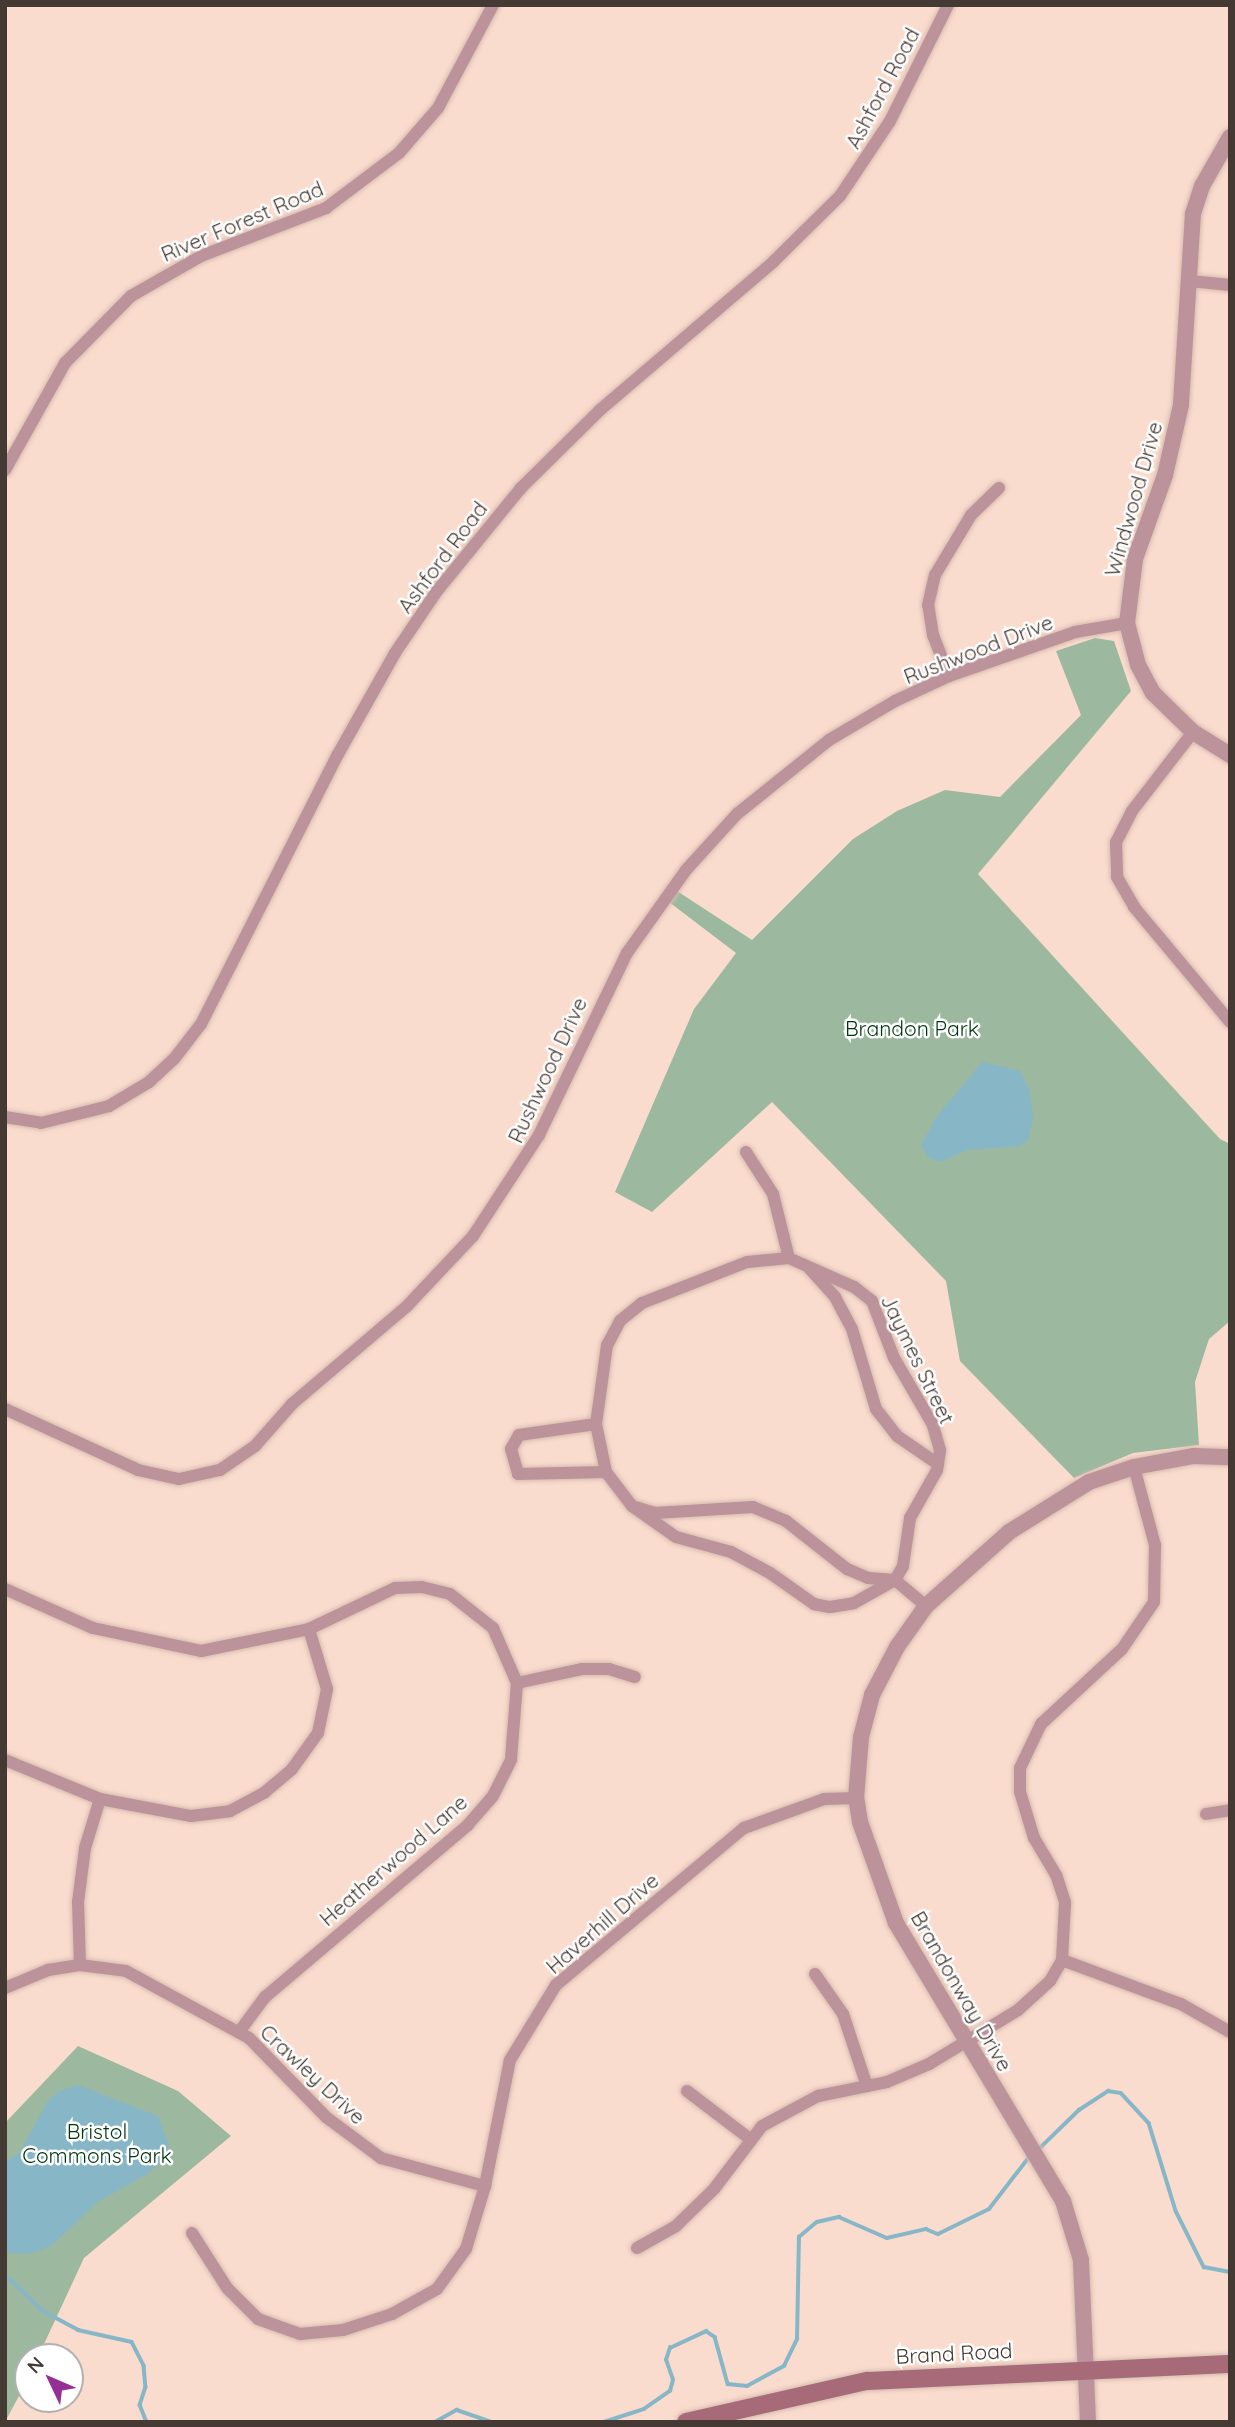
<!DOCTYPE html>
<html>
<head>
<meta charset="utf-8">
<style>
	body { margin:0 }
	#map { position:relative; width:1235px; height:2427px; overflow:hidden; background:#fadcce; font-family:Quicksand,sans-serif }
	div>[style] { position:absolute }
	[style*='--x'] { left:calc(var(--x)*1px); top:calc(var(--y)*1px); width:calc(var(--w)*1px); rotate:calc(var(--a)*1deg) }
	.green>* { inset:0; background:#9cb9a0 }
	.water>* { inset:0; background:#87b6c7 }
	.stream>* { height:3.5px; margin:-1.75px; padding:0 1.75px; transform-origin:1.75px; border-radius:1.75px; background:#87b6c7 }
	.roads { filter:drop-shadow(0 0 2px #d6bbaf) drop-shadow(0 0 2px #d6bbaf) }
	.minor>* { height:12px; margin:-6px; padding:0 6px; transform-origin:6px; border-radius:6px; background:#bc929b }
	.tertiary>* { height:16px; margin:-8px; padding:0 8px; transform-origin:8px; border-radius:8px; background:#bc929b }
	.secondary>* { height:18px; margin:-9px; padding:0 9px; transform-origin:9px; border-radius:9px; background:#a66a78 }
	span { translate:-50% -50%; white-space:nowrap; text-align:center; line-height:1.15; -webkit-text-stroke:5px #fff; paint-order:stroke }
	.street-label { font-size:21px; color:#443933 }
	.park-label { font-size:21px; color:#00360f }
	.frame { position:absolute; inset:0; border:7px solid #443933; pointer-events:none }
	.north { position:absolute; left:14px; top:2343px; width:70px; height:70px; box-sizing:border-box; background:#fff; border:2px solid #b4b0ad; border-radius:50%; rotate:314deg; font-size:19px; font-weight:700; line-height:28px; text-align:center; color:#443933 }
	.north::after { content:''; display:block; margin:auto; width:24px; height:32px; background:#932f95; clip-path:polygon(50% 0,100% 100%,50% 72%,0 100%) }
</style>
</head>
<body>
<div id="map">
	<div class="green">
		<div style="clip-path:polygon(1095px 638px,1114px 641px,1131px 691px,978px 874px,1220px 1139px,1230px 1144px,1230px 1321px,1209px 1339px,1195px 1382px,1199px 1445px,1133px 1453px,1074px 1478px,960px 1361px,946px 1281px,772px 1102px,652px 1212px,615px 1192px,694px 1009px,736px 953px,669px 902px,677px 891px,752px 940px,853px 839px,897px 811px,945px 790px,1000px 797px,1081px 715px,1056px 651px)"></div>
		<div style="clip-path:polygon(78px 2046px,178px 2091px,231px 2136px,84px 2258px,38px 2357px,28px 2357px,28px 2379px,5px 2422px,5px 2123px)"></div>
	</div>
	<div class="water">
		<div style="clip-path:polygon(982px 1062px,1020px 1071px,1029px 1089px,1033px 1116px,1029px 1139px,1020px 1146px,967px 1150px,940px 1162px,928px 1157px,921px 1145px,937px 1116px)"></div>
		<div style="clip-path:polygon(78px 2085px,158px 2116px,169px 2145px,165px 2158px,146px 2175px,99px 2201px,50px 2247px,28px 2254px,5px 2252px,5px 2162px,20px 2152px,47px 2102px,59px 2091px)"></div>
	</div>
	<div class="stream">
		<div style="--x:1039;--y:2149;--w:56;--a:-44.3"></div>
		<div style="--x:1079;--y:2110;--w:35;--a:-33"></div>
		<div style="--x:1108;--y:2091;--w:13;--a:9"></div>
		<div style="--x:1121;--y:2093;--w:41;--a:47"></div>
		<div style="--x:1149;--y:2123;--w:92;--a:72.9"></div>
		<div style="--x:1176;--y:2211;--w:63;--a:63.4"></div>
		<div style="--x:1204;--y:2267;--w:26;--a:11"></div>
		<div style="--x:5;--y:2280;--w:5;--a:-11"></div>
		<div style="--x:10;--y:2279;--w:46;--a:44.1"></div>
		<div style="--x:43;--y:2311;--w:40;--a:28"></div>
		<div style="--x:78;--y:2330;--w:55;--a:12.5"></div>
		<div style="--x:132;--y:2342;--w:27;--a:63"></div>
		<div style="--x:144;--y:2366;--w:21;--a:85"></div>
		<div style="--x:146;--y:2387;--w:19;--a:108"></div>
		<div style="--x:140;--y:2405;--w:18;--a:68"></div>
		<div style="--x:435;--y:2422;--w:25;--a:-29"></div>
		<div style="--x:457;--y:2410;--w:36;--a:19"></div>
		<div style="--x:604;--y:2422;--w:42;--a:-18"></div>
		<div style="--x:644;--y:2409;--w:32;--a:-35"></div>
		<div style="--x:670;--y:2391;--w:11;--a:-75"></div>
		<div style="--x:673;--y:2380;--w:21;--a:-109"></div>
		<div style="--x:666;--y:2360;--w:13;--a:-72"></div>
		<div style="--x:670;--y:2348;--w:40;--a:-25"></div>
		<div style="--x:706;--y:2331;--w:11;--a:34"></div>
		<div style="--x:715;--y:2337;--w:49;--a:74.5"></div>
		<div style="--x:728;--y:2384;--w:19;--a:6"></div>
		<div style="--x:747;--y:2386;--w:42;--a:-28.4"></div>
		<div style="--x:784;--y:2366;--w:30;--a:-64"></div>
		<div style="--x:797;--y:2339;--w:102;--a:-88.9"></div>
		<div style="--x:799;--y:2237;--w:23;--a:-40"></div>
		<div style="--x:817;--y:2222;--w:23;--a:-13"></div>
		<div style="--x:839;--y:2217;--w:52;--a:23.6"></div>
		<div style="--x:887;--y:2238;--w:40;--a:-13"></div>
		<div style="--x:926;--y:2229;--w:13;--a:23"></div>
		<div style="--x:938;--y:2234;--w:57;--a:-26.1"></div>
		<div style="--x:989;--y:2209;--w:67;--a:-52.3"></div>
	</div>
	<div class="roads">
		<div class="minor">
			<div style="--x:1190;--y:281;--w:40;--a:5.7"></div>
			<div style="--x:5;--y:470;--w:123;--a:-60.7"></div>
			<div style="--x:65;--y:363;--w:94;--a:-45.4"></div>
			<div style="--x:131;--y:296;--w:81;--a:-29.7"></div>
			<div style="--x:201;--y:256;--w:134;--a:-21"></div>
			<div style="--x:326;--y:208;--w:91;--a:-37"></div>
			<div style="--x:399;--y:153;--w:60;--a:-49.1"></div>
			<div style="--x:438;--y:108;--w:117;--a:-61.9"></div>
			<div style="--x:949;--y:676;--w:44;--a:-111.3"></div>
			<div style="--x:933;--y:635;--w:30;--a:-99"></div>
			<div style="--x:928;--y:605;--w:31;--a:-77"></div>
			<div style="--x:935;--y:575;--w:70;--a:-59"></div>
			<div style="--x:971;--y:515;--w:39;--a:-44"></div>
			<div style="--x:1193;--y:732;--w:100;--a:127.7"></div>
			<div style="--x:1132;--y:811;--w:35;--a:117"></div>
			<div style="--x:1116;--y:842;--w:35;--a:88"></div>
			<div style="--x:1117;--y:877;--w:34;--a:60"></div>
			<div style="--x:1134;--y:907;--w:150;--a:50.1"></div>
			<div style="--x:5;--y:1117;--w:36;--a:9"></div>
			<div style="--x:41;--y:1123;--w:70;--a:-14"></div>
			<div style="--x:109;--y:1106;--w:47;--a:-31"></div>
			<div style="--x:149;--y:1082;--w:34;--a:-43"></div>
			<div style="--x:174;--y:1059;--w:44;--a:-52.4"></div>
			<div style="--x:201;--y:1024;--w:301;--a:-63.1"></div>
			<div style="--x:337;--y:756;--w:118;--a:-60.6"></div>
			<div style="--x:395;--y:653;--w:75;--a:-55.9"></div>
			<div style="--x:437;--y:591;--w:133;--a:-50.8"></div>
			<div style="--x:521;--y:488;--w:111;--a:-44.6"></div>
			<div style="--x:600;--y:410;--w:228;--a:-40.5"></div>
			<div style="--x:773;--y:262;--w:94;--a:-44.6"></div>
			<div style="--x:840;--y:196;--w:90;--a:-56.3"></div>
			<div style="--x:890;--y:121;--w:130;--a:-63.4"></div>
			<div style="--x:746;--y:1152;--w:50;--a:57.3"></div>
			<div style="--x:773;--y:1194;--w:66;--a:76"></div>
			<div style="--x:810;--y:1269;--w:38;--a:48"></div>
			<div style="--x:835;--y:1297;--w:36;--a:62"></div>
			<div style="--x:852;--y:1329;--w:84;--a:73.3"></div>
			<div style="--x:876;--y:1409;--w:34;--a:52"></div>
			<div style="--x:897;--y:1436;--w:50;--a:34.3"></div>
			<div style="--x:5;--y:1409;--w:146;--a:24.6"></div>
			<div style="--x:138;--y:1470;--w:42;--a:12.4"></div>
			<div style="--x:179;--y:1479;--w:42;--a:-12.4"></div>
			<div style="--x:220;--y:1470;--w:42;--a:-34.4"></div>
			<div style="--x:255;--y:1446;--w:56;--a:-48.6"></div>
			<div style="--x:292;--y:1404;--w:151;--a:-40.4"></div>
			<div style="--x:407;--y:1306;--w:96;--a:-46.7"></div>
			<div style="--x:473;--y:1236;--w:121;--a:-56.8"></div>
			<div style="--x:539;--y:1135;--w:202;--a:-64.2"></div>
			<div style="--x:627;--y:953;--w:102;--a:-54.6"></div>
			<div style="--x:686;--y:870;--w:76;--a:-47.7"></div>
			<div style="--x:737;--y:814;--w:118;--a:-38.8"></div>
			<div style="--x:829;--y:740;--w:77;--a:-30.6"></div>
			<div style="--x:895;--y:701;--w:60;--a:-24.8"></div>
			<div style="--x:949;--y:676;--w:133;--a:-19.2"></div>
			<div style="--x:1075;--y:632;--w:53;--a:-9.8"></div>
			<div style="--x:596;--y:1424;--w:78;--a:171.9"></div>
			<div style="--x:519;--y:1435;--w:16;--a:120"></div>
			<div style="--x:511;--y:1449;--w:26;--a:74"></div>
			<div style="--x:518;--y:1474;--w:88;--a:-1.3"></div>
			<div style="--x:632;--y:1506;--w:54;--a:35.2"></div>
			<div style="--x:676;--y:1537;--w:57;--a:15.3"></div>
			<div style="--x:731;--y:1552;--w:44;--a:28.3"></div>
			<div style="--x:770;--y:1573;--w:54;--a:35.2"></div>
			<div style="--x:814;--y:1604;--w:16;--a:11"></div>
			<div style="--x:830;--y:1607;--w:24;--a:-9"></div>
			<div style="--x:854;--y:1603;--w:47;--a:-29.3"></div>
			<div style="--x:895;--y:1580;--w:16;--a:-60"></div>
			<div style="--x:903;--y:1566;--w:49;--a:-81.7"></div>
			<div style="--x:910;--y:1518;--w:55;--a:-60.6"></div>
			<div style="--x:937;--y:1470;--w:20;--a:-81"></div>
			<div style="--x:940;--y:1450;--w:26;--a:-106"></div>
			<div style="--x:933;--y:1425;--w:78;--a:-120.2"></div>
			<div style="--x:894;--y:1358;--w:61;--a:-111.1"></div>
			<div style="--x:872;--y:1301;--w:23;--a:-142"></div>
			<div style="--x:854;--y:1287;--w:71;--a:-156"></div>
			<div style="--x:789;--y:1258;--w:42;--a:174.6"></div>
			<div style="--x:747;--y:1262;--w:113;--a:158.7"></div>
			<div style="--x:642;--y:1303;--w:28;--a:141"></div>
			<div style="--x:620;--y:1321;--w:27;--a:118"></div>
			<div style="--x:607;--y:1345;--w:80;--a:97.9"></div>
			<div style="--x:596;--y:1424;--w:49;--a:78.2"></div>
			<div style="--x:606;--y:1472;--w:43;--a:52.6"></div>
			<div style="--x:632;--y:1506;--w:24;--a:17"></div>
			<div style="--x:655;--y:1513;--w:98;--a:-3.5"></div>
			<div style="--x:753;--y:1507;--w:36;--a:23"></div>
			<div style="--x:786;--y:1521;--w:78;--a:38.2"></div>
			<div style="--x:847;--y:1569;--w:23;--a:23"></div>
			<div style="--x:868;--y:1578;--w:27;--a:4"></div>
			<div style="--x:895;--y:1580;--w:40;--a:40"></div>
			<div style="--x:5;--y:1589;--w:96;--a:23.9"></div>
			<div style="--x:93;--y:1628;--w:110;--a:12"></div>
			<div style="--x:201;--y:1651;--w:110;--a:-11.5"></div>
			<div style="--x:309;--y:1629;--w:95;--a:-25.5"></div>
			<div style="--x:395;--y:1588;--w:27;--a:-2"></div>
			<div style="--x:422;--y:1587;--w:29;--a:14"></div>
			<div style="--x:450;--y:1594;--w:55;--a:38.3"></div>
			<div style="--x:493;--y:1628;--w:60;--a:66.4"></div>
			<div style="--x:517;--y:1683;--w:77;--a:94.5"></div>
			<div style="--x:511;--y:1760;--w:40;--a:116.6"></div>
			<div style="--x:493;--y:1796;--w:38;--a:131"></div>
			<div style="--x:468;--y:1825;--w:266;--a:139.7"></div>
			<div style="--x:265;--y:1997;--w:44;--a:126.6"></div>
			<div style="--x:517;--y:1683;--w:66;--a:-12.2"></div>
			<div style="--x:582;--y:1669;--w:27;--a:0"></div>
			<div style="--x:609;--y:1669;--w:27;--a:17"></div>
			<div style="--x:5;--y:1760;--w:103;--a:22.3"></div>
			<div style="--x:100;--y:1799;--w:93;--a:10.6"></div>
			<div style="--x:191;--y:1816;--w:39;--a:-7"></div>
			<div style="--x:230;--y:1811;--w:40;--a:-28"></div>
			<div style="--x:265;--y:1792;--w:35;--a:-40"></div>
			<div style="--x:292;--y:1769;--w:44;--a:-54.2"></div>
			<div style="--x:318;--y:1733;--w:45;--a:-78.4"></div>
			<div style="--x:327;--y:1689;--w:63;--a:-106.7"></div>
			<div style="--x:1206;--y:1814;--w:24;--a:-9"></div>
			<div style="--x:1062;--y:1960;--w:127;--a:20.3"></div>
			<div style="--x:1181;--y:2004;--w:56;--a:29.7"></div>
			<div style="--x:80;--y:1965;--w:63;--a:-91.8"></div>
			<div style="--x:78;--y:1902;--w:54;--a:-82.6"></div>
			<div style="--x:85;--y:1848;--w:51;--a:-73"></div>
			<div style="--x:815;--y:1974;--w:49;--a:55"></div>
			<div style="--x:843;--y:2014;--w:76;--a:71.6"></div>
			<div style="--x:5;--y:1988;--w:47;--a:-22.7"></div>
			<div style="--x:48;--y:1970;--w:32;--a:-9"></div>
			<div style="--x:80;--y:1965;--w:46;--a:7.4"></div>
			<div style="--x:126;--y:1971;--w:140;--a:28.6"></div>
			<div style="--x:249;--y:2038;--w:110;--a:45.7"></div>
			<div style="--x:326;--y:2117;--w:69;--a:36.7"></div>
			<div style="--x:381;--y:2158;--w:108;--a:15.1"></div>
			<div style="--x:687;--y:2091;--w:79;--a:37.3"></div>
			<div style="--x:192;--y:2233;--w:65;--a:57.5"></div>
			<div style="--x:227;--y:2288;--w:44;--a:45"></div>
			<div style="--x:258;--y:2319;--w:45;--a:19.7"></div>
			<div style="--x:300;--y:2334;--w:43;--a:-5.3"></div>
			<div style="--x:343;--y:2330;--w:52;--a:-18.1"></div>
			<div style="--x:392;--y:2314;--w:51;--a:-29.1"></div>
			<div style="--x:437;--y:2289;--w:49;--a:-54.1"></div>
			<div style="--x:466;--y:2249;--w:66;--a:-73.2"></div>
			<div style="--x:485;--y:2186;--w:128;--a:-78.8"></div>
			<div style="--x:510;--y:2060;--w:88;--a:-58.5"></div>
			<div style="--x:556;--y:1985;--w:245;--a:-39.9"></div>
			<div style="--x:744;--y:1828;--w:85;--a:-19.9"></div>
			<div style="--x:824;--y:1799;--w:32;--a:-2"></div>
			<div style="--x:637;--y:2248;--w:45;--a:-29.4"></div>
			<div style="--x:676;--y:2226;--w:53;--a:-44.2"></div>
			<div style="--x:714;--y:2189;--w:79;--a:-52.7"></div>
			<div style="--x:762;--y:2126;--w:64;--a:-28.2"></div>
			<div style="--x:818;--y:2096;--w:70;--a:-11.5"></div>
			<div style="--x:887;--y:2082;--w:46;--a:-23.2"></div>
			<div style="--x:929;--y:2064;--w:104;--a:-31.2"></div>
			<div style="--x:1018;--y:2010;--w:43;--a:-42.2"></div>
			<div style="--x:1050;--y:1981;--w:24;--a:-60"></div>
			<div style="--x:1062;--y:1960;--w:58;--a:-87"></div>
			<div style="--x:1065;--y:1902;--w:28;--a:-108"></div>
			<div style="--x:1056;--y:1875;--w:43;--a:-120.7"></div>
			<div style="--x:1034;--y:1838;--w:48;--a:-106.9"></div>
			<div style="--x:1020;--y:1792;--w:24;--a:-90"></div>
			<div style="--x:1020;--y:1768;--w:49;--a:-64.5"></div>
			<div style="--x:1041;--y:1724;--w:110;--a:-42.8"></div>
			<div style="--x:1122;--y:1649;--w:57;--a:-55.8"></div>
			<div style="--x:1154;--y:1602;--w:57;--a:-89"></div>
			<div style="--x:1155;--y:1545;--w:81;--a:-105.1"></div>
		</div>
		<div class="tertiary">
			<div style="--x:1230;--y:137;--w:56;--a:119.7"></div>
			<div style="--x:1202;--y:186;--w:28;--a:108"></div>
			<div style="--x:1193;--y:213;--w:192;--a:93.6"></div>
			<div style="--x:1181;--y:405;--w:72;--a:102.9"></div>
			<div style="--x:1165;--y:475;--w:89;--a:109.7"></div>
			<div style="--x:1135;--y:559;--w:64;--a:97.1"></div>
			<div style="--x:1127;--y:623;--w:43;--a:75.3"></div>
			<div style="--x:1138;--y:665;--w:32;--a:62"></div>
			<div style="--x:1153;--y:693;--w:56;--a:44.3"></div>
			<div style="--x:1193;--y:732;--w:44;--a:31.9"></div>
			<div style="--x:1088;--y:2422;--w:162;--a:-92.5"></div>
			<div style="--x:1081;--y:2260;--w:62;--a:-107"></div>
			<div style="--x:1063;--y:2201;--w:324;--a:-121"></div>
			<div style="--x:896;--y:1923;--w:107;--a:-109.6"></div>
			<div style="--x:860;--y:1822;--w:24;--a:-99"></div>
			<div style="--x:856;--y:1798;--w:61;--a:-85.3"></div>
			<div style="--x:861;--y:1737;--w:43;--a:-75.3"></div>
			<div style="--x:872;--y:1695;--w:54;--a:-62.5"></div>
			<div style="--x:897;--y:1647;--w:50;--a:-54.7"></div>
			<div style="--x:926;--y:1606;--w:111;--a:-41.7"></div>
			<div style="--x:1009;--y:1532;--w:94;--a:-32"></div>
			<div style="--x:1089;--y:1482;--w:47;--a:-18.4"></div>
			<div style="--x:1134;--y:1467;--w:61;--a:-10.4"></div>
			<div style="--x:1194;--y:1456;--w:36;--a:2"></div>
		</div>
		<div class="secondary">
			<div style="--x:686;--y:2422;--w:186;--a:-12.8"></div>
			<div style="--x:867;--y:2381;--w:363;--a:-2.7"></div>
		</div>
	</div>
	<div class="street-label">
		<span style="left:882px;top:88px;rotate:-62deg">Ashford Road</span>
		<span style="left:242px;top:221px;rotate:-23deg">River Forest Road</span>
		<span style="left:1133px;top:499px;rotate:-74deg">Windwood Drive</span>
		<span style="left:442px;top:557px;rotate:-53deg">Ashford Road</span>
		<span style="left:978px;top:649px;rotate:-21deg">Rushwood Drive</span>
		<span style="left:547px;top:1070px;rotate:-65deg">Rushwood Drive</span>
		<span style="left:918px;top:1359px;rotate:64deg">Jaymes Street</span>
		<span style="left:393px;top:1860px;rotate:-41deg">Heatherwood Lane</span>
		<span style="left:602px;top:1923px;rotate:-41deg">Haverhill Drive</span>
		<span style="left:962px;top:1991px;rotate:60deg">Brandonway Drive</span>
		<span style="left:313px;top:2074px;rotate:43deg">Crawley Drive</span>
		<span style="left:954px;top:2353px;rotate:-3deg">Brand Road</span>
	</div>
	<div class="park-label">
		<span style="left:912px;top:1028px">Brandon Park</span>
		<span style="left:97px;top:2143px">Bristol<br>Commons Park</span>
	</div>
	<div class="frame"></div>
	<div class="north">N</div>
</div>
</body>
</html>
